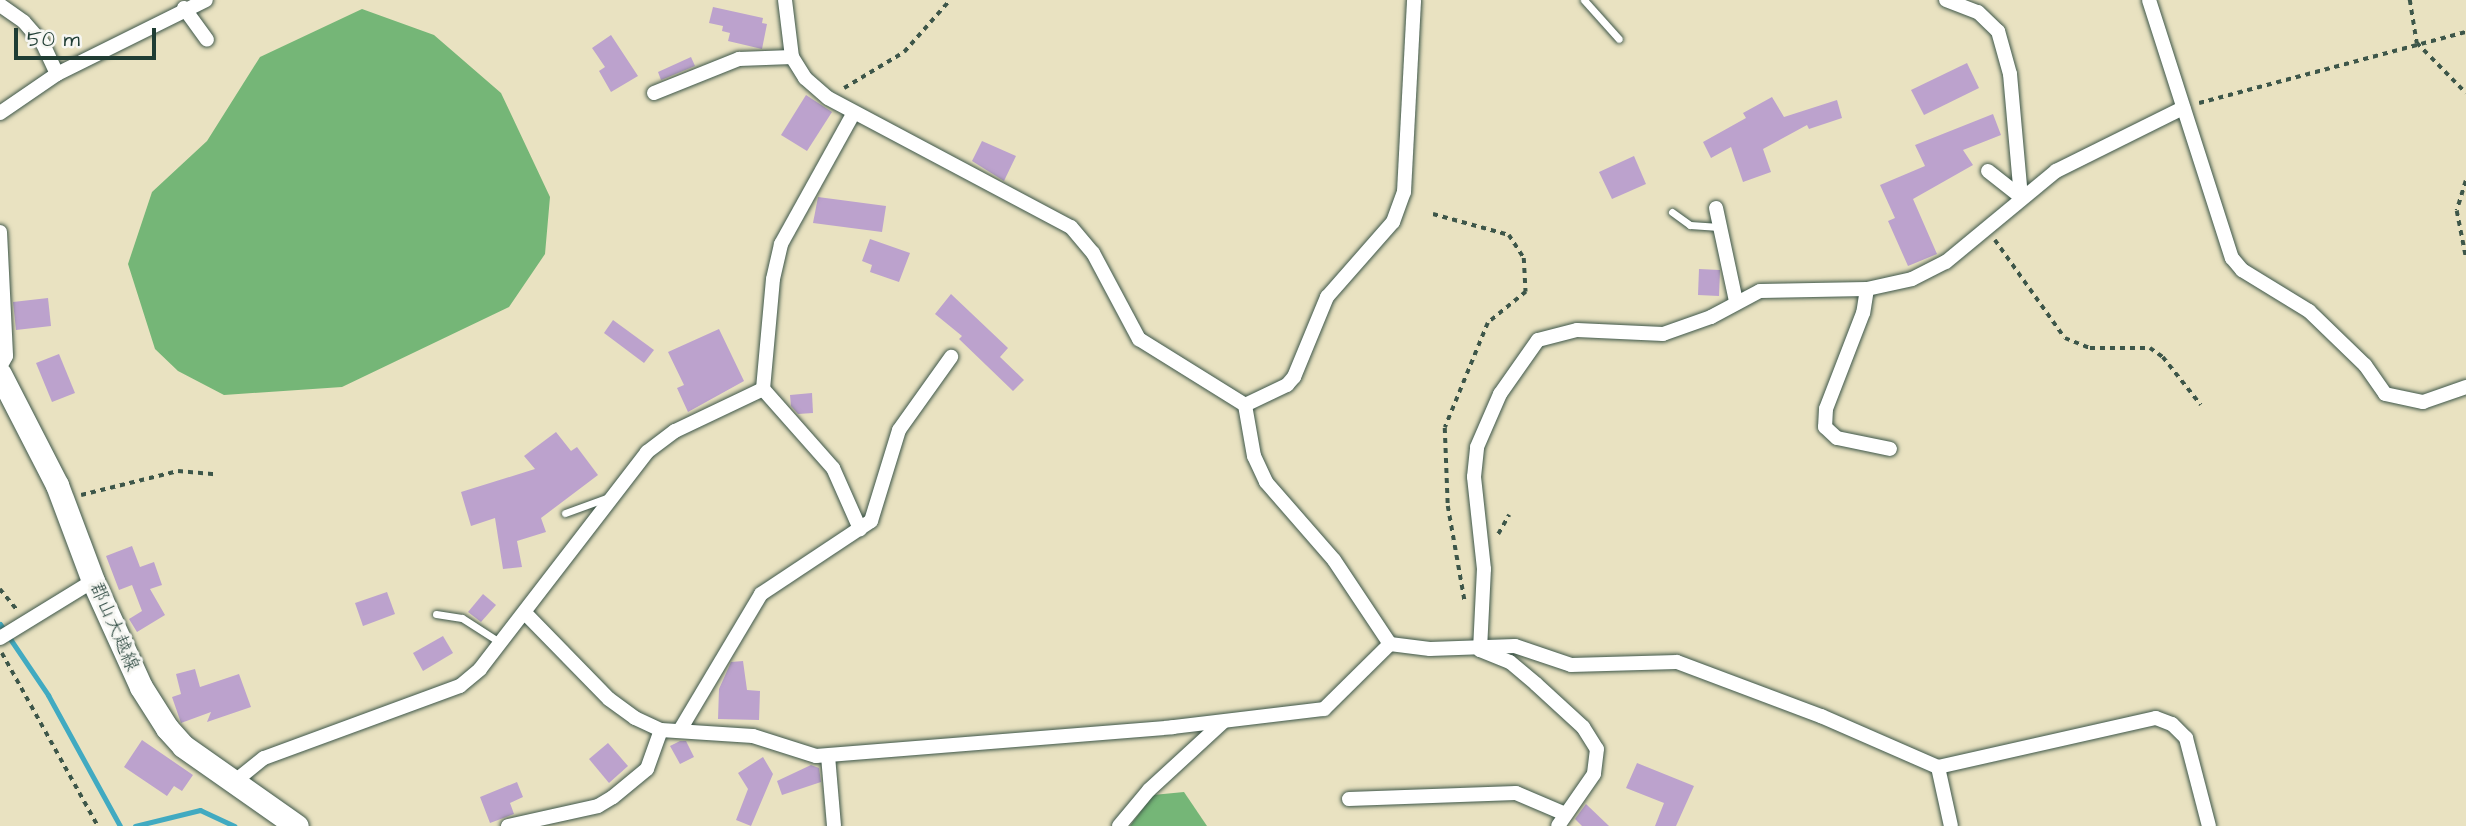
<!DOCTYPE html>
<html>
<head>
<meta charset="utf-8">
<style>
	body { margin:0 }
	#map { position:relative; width:2466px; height:826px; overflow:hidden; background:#e9e2c1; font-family:"Architects Daughter","Klee One",sans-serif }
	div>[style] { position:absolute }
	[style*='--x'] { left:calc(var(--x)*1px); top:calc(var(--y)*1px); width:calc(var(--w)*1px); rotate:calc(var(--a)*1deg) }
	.forest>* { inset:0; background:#75b677 }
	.stream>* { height:5px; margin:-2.5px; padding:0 2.5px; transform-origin:2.5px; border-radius:2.5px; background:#41aac1 }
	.building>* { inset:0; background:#bca2cd }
	.path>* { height:3.5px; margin-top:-1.75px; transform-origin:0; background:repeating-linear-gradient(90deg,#3d5649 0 5px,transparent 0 10px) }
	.roads { filter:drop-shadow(0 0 2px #3d5649) drop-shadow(0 0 2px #3d5649) }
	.lane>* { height:7px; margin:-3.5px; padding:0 3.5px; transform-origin:3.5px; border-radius:3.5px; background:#fff }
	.street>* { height:14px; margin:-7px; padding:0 7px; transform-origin:7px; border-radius:7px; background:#fff }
	.primary>* { height:23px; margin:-11.5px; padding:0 11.5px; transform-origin:11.5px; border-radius:11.5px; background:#fff }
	span { translate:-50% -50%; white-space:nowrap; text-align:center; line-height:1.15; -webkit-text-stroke:6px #f6f6f2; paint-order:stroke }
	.street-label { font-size:19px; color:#1f3d34 }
	.scale { position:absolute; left:14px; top:28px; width:142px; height:32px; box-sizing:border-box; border:4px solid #1f3d34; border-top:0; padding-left:9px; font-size:21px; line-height:24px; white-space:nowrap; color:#1f3d34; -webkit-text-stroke:5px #f6f6f2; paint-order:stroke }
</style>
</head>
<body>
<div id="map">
	<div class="forest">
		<div style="clip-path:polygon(362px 9px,434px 35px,501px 93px,550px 197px,545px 254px,509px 307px,342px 387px,224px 395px,178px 371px,155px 349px,128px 264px,152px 192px,207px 141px,260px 57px)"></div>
		<div style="clip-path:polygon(1184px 792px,1207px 826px,1130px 826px,1153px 795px)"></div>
	</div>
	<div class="stream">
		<div style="--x:0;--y:624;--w:86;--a:55.9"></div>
		<div style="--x:48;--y:695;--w:149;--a:61.2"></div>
		<div style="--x:135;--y:826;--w:67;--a:-13.8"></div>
		<div style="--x:200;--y:810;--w:38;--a:25"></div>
	</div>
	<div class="building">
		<div style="clip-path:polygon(713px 7px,763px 18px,762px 23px,767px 24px,762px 49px,728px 41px,730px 33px,722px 31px,723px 26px,709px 23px)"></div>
		<div style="clip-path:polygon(611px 35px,638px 76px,611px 92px,599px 71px,605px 67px,592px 48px)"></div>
		<div style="clip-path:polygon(691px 57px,695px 66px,661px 80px,658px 72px)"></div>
		<div style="clip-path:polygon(1967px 63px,1979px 88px,1924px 115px,1911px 90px)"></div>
		<div style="clip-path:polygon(806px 95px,832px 112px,807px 151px,781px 135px)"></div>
		<div style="clip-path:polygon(1772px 97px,1784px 117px,1837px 100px,1842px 118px,1809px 129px,1807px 125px,1763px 149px,1771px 172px,1743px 182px,1731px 147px,1711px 158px,1703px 142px,1746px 118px,1743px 113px)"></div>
		<div style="clip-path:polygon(1993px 114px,2001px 135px,1963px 150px,1973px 165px,1913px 199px,1937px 254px,1908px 266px,1888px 221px,1895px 218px,1880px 185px,1925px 166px,1915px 145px)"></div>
		<div style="clip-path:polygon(982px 141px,1016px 156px,1004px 181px,972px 161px)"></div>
		<div style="clip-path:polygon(1634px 156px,1646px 184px,1612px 199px,1599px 172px)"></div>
		<div style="clip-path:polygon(818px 197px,886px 206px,882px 232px,813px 223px)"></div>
		<div style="clip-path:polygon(870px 239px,910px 253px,899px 282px,870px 272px,872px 265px,862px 261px)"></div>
		<div style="clip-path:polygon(1699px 269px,1720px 270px,1719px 296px,1698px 295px)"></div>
		<div style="clip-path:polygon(951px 294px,1008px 348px,1000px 357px,1024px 380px,1013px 391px,959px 339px,962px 336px,935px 314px)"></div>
		<div style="clip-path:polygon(48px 298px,51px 326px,16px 330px,13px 302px)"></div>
		<div style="clip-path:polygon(613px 320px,654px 350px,644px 363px,604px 333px)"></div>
		<div style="clip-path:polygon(719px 329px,744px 381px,688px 412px,677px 388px,684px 385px,668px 352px)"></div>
		<div style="clip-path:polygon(59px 354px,75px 393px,52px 402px,36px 363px)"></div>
		<div style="clip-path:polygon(812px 393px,813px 413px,798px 414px,791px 406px,790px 395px)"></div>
		<div style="clip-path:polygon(556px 432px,571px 451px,577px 447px,598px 475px,541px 518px,546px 532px,517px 541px,522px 567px,503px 569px,495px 518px,471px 526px,461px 492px,535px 469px,524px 456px)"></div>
		<div style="clip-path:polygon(132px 546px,140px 567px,154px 562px,162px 585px,150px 589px,165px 615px,137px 632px,129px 619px,142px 611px,132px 585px,119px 590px,106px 556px)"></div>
		<div style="clip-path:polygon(387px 592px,395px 614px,363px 626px,355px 603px)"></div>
		<div style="clip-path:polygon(483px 594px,496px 605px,481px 622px,468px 612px)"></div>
		<div style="clip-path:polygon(443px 636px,453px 653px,423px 671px,413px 653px)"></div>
		<div style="clip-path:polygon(743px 661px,747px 690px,760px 691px,759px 720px,718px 719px,719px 689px,731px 662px)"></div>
		<div style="clip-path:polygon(195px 669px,200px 687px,239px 674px,251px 707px,207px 722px,211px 712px,181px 723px,172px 697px,181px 694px,176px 674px)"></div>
		<div style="clip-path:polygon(142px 740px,193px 775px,182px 791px,174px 786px,167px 796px,124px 767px)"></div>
		<div style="clip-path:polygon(680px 741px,686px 741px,694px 757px,680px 764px,670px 746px)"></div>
		<div style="clip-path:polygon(608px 743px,628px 766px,609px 783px,589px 759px)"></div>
		<div style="clip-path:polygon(763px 757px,773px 774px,751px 826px,736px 820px,748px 789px,738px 773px)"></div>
		<div style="clip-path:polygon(1637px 763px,1694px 786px,1676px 826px,1655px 826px,1664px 803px,1626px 788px)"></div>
		<div style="clip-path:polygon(811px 765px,819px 768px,821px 782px,782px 795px,777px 781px)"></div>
		<div style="clip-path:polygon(517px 782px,523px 797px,510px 803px,514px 814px,490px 823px,480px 797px)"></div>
		<div style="clip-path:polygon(1586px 804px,1609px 826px,1582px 826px,1575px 819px)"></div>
	</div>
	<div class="path">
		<div style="--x:2410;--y:0;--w:44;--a:80.8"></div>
		<div style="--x:2417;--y:43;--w:70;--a:45.6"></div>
		<div style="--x:844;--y:88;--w:70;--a:-31"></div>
		<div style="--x:904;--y:52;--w:69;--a:-48.5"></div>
		<div style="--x:2199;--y:103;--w:276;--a:-14.9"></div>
		<div style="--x:2466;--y:181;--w:31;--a:107"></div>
		<div style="--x:2457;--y:211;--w:47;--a:78.9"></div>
		<div style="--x:1433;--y:214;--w:79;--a:15.4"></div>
		<div style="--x:1509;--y:235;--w:27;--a:57"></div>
		<div style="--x:1524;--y:258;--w:34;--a:87"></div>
		<div style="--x:1526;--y:292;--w:49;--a:140.8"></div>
		<div style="--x:1488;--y:323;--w:113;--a:112.3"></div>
		<div style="--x:1445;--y:428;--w:78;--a:87.8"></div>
		<div style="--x:1448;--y:506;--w:97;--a:80"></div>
		<div style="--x:1995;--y:240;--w:120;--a:54.5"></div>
		<div style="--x:2065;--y:338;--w:27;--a:22"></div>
		<div style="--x:2090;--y:348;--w:60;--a:0"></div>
		<div style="--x:2150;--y:348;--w:16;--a:35"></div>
		<div style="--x:2163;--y:357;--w:61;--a:51.6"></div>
		<div style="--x:81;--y:495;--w:100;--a:-13.9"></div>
		<div style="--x:178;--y:471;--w:37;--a:5"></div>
		<div style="--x:1498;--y:534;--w:22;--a:-60"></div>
		<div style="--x:0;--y:589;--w:26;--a:51"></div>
		<div style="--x:2;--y:653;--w:198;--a:61"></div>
	</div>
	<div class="roads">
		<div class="lane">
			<div style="--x:1584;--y:0;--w:52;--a:48.1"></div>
			<div style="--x:1672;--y:212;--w:22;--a:36"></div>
			<div style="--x:1690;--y:225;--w:29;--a:4"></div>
			<div style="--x:565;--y:513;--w:47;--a:-20"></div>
			<div style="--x:436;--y:614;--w:26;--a:9"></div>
			<div style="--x:462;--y:618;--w:46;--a:32.7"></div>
		</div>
		<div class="street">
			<div style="--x:785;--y:0;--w:57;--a:83"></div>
			<div style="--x:792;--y:57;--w:25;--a:58"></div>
			<div style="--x:805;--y:78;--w:30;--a:41"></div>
			<div style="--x:828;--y:98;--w:275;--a:28"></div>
			<div style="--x:1071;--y:227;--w:34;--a:50"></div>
			<div style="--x:1093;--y:253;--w:98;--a:61.9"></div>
			<div style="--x:1139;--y:339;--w:125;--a:31.9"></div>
			<div style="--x:1245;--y:405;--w:52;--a:80"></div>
			<div style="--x:1254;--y:456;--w:29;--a:65"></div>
			<div style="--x:1266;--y:482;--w:103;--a:48.9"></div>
			<div style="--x:1334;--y:560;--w:101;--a:56.3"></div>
			<div style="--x:1390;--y:644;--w:40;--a:7.1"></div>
			<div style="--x:1430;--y:649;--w:85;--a:-2"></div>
			<div style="--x:1515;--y:646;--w:59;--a:18.7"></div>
			<div style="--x:1571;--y:665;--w:106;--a:-1.6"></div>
			<div style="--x:1677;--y:662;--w:154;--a:20.6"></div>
			<div style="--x:1821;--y:716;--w:128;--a:23.6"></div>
			<div style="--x:1938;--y:767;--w:223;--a:-12.7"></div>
			<div style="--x:2156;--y:718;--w:17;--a:21"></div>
			<div style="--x:2172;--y:724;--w:20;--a:45"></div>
			<div style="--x:2186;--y:738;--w:91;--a:75.4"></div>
			<div style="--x:1946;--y:0;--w:34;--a:21"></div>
			<div style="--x:1978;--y:12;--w:28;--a:44"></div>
			<div style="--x:1998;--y:31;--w:45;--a:74.4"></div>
			<div style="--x:2010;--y:74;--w:123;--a:84.9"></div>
			<div style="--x:2149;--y:0;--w:271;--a:72.2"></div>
			<div style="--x:2232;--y:258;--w:16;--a:50"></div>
			<div style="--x:2242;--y:270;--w:79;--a:31.5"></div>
			<div style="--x:2309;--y:311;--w:78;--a:44"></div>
			<div style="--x:2365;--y:365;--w:35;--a:55"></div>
			<div style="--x:2385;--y:394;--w:39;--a:12"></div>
			<div style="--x:2423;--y:402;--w:46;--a:-19.2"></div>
			<div style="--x:0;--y:5;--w:29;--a:35"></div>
			<div style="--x:24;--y:22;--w:29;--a:49"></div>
			<div style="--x:43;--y:44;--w:33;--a:65"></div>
			<div style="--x:57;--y:74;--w:69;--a:145.6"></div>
			<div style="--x:184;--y:8;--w:39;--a:54"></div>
			<div style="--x:57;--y:74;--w:166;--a:-26.4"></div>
			<div style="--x:654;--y:93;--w:92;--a:-21.8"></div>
			<div style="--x:739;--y:59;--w:53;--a:-2.2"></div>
			<div style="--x:1988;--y:171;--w:42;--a:38.2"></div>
			<div style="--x:1716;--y:208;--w:95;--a:77.9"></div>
			<div style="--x:0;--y:232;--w:124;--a:87.2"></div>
			<div style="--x:6;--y:356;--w:13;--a:119"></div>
			<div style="--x:1867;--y:289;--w:24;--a:99"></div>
			<div style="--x:1863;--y:313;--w:103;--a:111.1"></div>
			<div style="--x:1826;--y:409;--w:18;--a:93"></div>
			<div style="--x:1825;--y:427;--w:16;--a:43"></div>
			<div style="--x:1837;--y:438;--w:54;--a:11.7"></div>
			<div style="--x:763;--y:389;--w:106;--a:48.5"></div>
			<div style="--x:833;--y:468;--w:67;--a:66.1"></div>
			<div style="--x:1245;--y:405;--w:47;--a:-25.5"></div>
			<div style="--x:1287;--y:385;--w:11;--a:-49"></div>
			<div style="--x:1294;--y:377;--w:87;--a:-67.6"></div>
			<div style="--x:1327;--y:297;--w:100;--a:-48.7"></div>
			<div style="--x:1393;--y:222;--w:32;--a:-70"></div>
			<div style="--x:1404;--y:192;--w:192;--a:-87"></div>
			<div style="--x:525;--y:613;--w:120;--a:45.7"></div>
			<div style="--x:609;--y:699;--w:32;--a:36"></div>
			<div style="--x:635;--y:718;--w:29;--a:25"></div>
			<div style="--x:661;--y:730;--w:92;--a:3.7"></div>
			<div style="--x:753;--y:736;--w:66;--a:17.6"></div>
			<div style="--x:816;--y:756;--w:358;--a:-4.6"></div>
			<div style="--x:1173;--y:727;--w:152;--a:-6.8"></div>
			<div style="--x:1324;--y:709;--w:93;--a:-44.6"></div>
			<div style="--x:0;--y:638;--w:109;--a:-31.5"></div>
			<div style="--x:1480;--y:650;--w:81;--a:-87.2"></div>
			<div style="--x:1484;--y:569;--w:93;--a:-96.2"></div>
			<div style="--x:1474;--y:477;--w:30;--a:-84"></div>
			<div style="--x:1477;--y:447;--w:58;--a:-66.5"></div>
			<div style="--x:1500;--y:394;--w:66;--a:-54.9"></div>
			<div style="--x:1538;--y:340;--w:40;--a:-14.4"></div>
			<div style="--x:1577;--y:330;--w:86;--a:2.7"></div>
			<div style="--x:1663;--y:334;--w:51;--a:-19.5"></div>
			<div style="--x:1711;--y:317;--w:55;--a:-28"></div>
			<div style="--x:1760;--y:291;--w:107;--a:-1.1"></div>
			<div style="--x:1867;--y:289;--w:46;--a:-12.5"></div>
			<div style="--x:1912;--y:279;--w:38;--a:-27"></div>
			<div style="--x:1946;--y:262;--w:143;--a:-39.6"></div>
			<div style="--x:2056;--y:171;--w:142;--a:-26.4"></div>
			<div style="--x:1480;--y:650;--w:32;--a:22"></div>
			<div style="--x:1510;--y:662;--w:34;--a:40"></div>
			<div style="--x:1536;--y:684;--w:64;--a:42.5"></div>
			<div style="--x:1583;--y:727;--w:26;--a:58"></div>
			<div style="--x:1597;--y:749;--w:25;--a:97"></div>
			<div style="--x:1594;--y:774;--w:63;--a:124.7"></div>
			<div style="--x:680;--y:730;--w:158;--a:-59.2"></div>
			<div style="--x:761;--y:594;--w:132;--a:-33.6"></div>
			<div style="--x:871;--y:521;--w:95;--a:-72.9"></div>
			<div style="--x:899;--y:430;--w:90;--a:-54.5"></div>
			<div style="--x:828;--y:756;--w:70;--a:85.1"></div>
			<div style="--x:1938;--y:767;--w:60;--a:77.6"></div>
			<div style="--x:234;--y:782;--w:38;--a:-39"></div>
			<div style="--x:264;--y:758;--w:209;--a:-20.2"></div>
			<div style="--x:460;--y:686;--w:26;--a:-40"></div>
			<div style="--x:480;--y:669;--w:274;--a:-52.4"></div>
			<div style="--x:647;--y:452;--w:35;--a:-37"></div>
			<div style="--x:675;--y:431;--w:98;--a:-25.5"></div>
			<div style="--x:763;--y:389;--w:110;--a:-84.8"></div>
			<div style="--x:773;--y:279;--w:36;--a:-77"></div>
			<div style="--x:781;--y:244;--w:149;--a:-61"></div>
			<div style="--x:1349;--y:799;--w:167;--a:-2.1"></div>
			<div style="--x:1516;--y:793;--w:51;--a:23.1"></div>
			<div style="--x:508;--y:826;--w:92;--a:-12.5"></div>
			<div style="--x:598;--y:806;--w:17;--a:-31"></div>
			<div style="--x:613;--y:797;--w:44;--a:-39.5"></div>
			<div style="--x:647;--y:769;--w:41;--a:-70.3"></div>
			<div style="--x:1119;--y:826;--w:47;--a:-50.2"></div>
			<div style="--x:1149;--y:790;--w:100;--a:-42.6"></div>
		</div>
		<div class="primary">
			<div style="--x:0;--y:374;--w:125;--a:62.8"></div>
			<div style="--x:57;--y:485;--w:103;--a:69.4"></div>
			<div style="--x:93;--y:581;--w:116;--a:65.6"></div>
			<div style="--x:141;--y:687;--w:49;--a:57.6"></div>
			<div style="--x:167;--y:728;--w:24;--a:48"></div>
			<div style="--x:183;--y:746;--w:139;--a:35.1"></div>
		</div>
	</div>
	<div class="street-label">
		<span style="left:114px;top:627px;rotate:66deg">郡山大越線</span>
	</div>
	<div class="scale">50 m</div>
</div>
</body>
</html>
